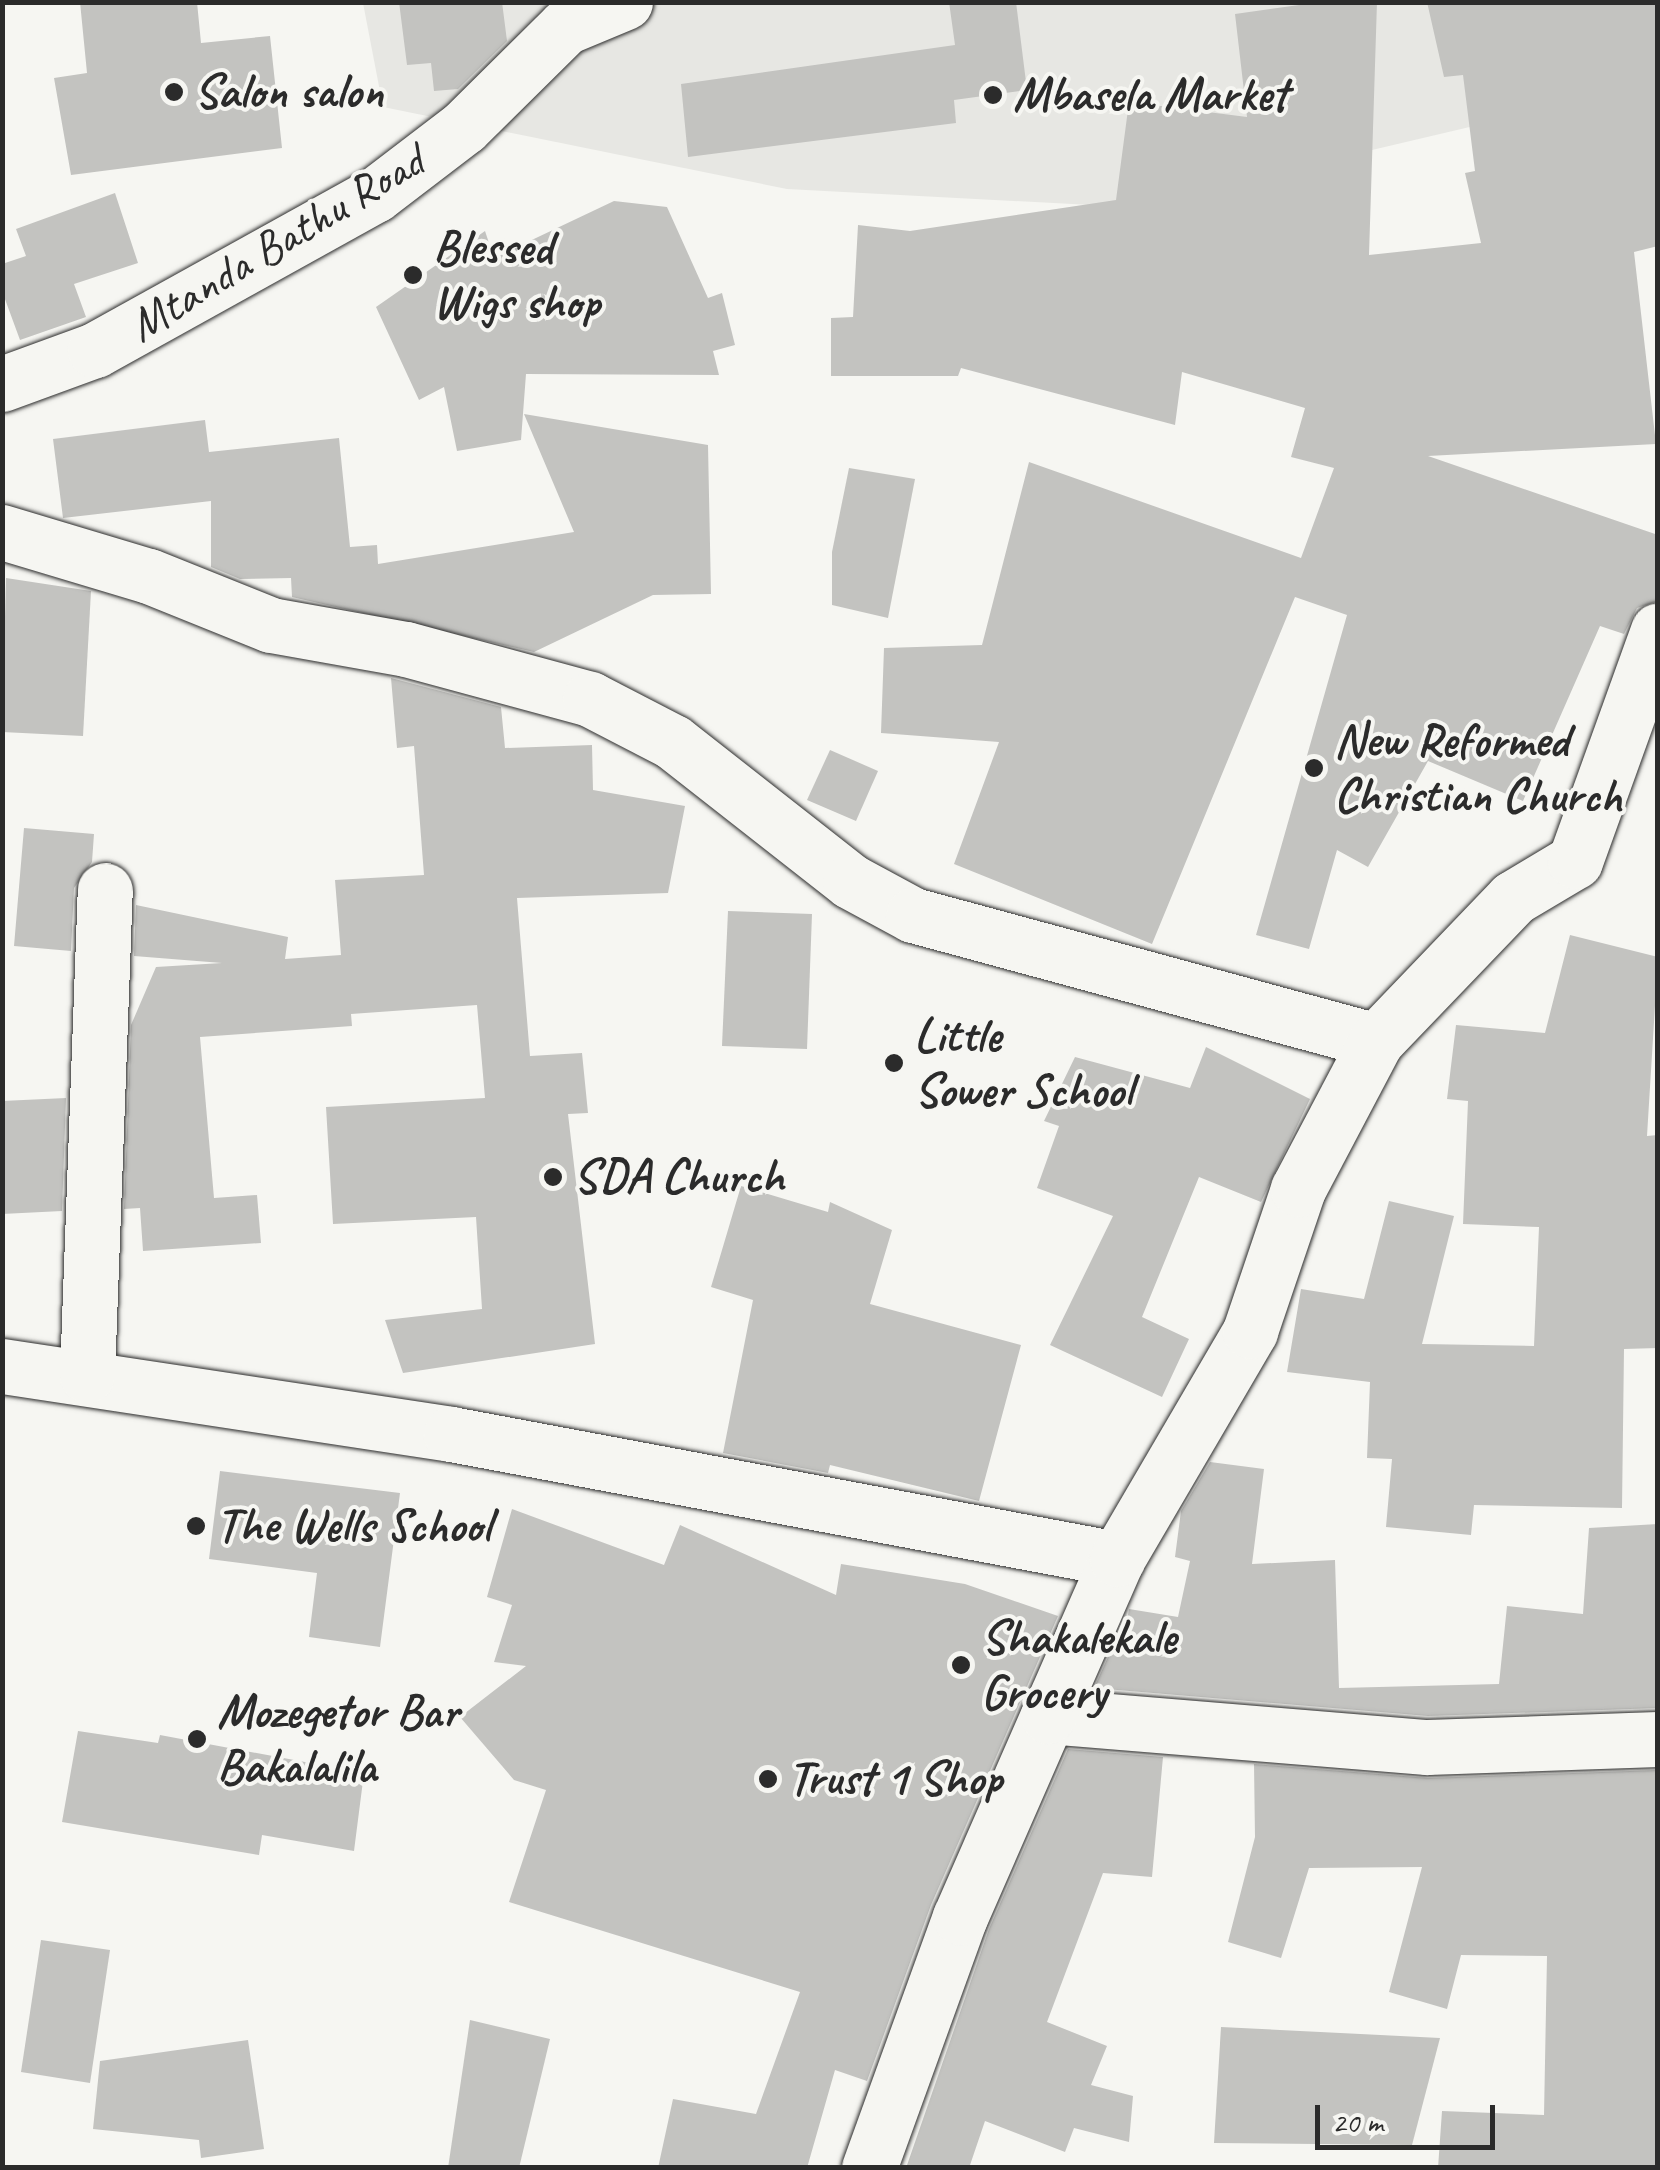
<!DOCTYPE html>
<html>
<head>
<meta charset="utf-8">
<style>
	body { margin:0 }
	#map { position:relative; width:1660px; height:2170px; overflow:hidden; background:#f6f6f2; font-family:Caveat,sans-serif }
	div>[style] { position:absolute }
	[style*='--x'] { left:calc(var(--x)*1px); top:calc(var(--y)*1px); width:calc(var(--w)*1px); rotate:calc(var(--a)*1deg) }
	.built>* { inset:0; background:#e7e7e3 }
	.building>* { inset:0; background:#c3c3c0 }
	.roads { filter:drop-shadow(0 0 2px #2b2b2b) drop-shadow(0 0 2px #2b2b2b) }
	.minor>* { height:55px; margin:-27.5px; padding:0 27.5px; transform-origin:27.5px; border-radius:27.5px; background:#f6f6f2 }
	.dots>* { width:28px; height:28px; translate:-50% -50%; box-sizing:border-box; border:5px solid #f6f6f2; border-radius:50% }
	span { translate:-50% -50%; white-space:nowrap; text-align:center; line-height:1.15; -webkit-text-stroke:8px #f6f6f2; paint-order:stroke }
	.poi-label { font-size:48px; color:#2b2b2b; font-weight:700 }
	.left { translate:0 -50%; text-align:left }
	.street-label { font-size:48px; color:#2b2b2b }
	.frame { position:absolute; inset:0; border:5px solid #2b2b2b; pointer-events:none }
	.scale { position:absolute; left:1315px; top:2105px; width:180px; height:45px; box-sizing:border-box; border:5px solid #2b2b2b; border-top:0; padding-left:12px; font-size:30px; line-height:35px; white-space:nowrap; color:#2b2b2b; -webkit-text-stroke:8px #f6f6f2; paint-order:stroke }
</style>
</head>
<body>
<div id="map">
	<div class="built">
		<div style="clip-path:polygon(363px 3px,1657px 3px,1657px 83px,1129px 207px,787px 189px,383px 107px)"></div>
	</div>
	<div class="building">
		<div style="clip-path:polygon(80px 2px,197px 2px,201px 43px,270px 36px,282px 148px,71px 175px,54px 78px,87px 73px)"></div>
		<div style="clip-path:polygon(399px 2px,502px 2px,507px 41px,458px 89px,434px 91px,431px 63px,407px 65px)"></div>
		<div style="clip-path:polygon(949px 2px,1016px 2px,1027px 90px,954px 100px,956px 123px,688px 157px,681px 84px,955px 45px)"></div>
		<div style="clip-path:polygon(1321px 2px,1377px 2px,1369px 255px,1481px 243px,1465px 173px,1475px 171px,1463px 75px,1444px 77px,1427px 2px,1658px 2px,1658px 246px,1634px 252px,1656px 444px,1428px 456px,1658px 535px,1658px 601px,1637px 608px,1624px 634px,1600px 626px,1523px 801px,1428px 761px,1368px 867px,1337px 850px,1309px 949px,1256px 935px,1347px 615px,1295px 597px,1152px 944px,954px 864px,999px 742px,881px 733px,884px 648px,982px 645px,1029px 462px,1301px 558px,1334px 468px,1291px 457px,1305px 408px,1182px 372px,1175px 425px,961px 368px,958px 376px,831px 376px,831px 318px,853px 317px,858px 225px,910px 231px,1116px 200px,1129px 102px,1247px 117px,1235px 14px)"></div>
		<div style="clip-path:polygon(115px 193px,138px 263px,74px 284px,86px 317px,20px 340px,2px 291px,2px 264px,26px 256px,16px 229px)"></div>
		<div style="clip-path:polygon(614px 201px,667px 207px,708px 298px,722px 293px,735px 345px,713px 351px,719px 375px,526px 374px,521px 440px,457px 451px,444px 387px,419px 400px,376px 307px,485px 231px,494px 258px)"></div>
		<div style="clip-path:polygon(524px 414px,708px 445px,711px 594px,653px 595px,534px 652px,292px 597px,291px 578px,240px 579px,211px 567px,211px 501px,63px 518px,53px 439px,205px 420px,209px 452px,339px 438px,350px 547px,377px 545px,378px 564px,574px 532px)"></div>
		<div style="clip-path:polygon(849px 468px,915px 479px,888px 618px,832px 605px,832px 552px)"></div>
		<div style="clip-path:polygon(6px 578px,91px 591px,83px 736px,2px 732px)"></div>
		<div style="clip-path:polygon(391px 678px,501px 707px,505px 748px,592px 745px,593px 790px,685px 806px,668px 893px,517px 898px,530px 1056px,582px 1053px,588px 1113px,568px 1114px,595px 1344px,403px 1373px,385px 1320px,482px 1309px,476px 1217px,333px 1224px,326px 1107px,485px 1098px,477px 1005px,351px 1014px,352px 1026px,200px 1037px,214px 1198px,257px 1195px,261px 1243px,143px 1251px,140px 1208px,124px 1209px,131px 1025px,156px 967px,222px 963px,134px 956px,136px 905px,288px 937px,285px 959px,341px 955px,335px 880px,424px 875px,414px 746px,397px 748px)"></div>
		<div style="clip-path:polygon(830px 750px,878px 771px,856px 821px,807px 800px)"></div>
		<div style="clip-path:polygon(24px 828px,94px 834px,92px 862px,74px 888px,71px 951px,14px 946px)"></div>
		<div style="clip-path:polygon(728px 911px,812px 914px,807px 1049px,722px 1046px)"></div>
		<div style="clip-path:polygon(1570px 935px,1658px 957px,1647px 1136px,1658px 1135px,1658px 1348px,1624px 1349px,1622px 1508px,1474px 1505px,1471px 1535px,1386px 1527px,1392px 1459px,1367px 1458px,1370px 1382px,1287px 1372px,1301px 1289px,1364px 1299px,1389px 1201px,1454px 1216px,1422px 1344px,1534px 1346px,1539px 1227px,1463px 1224px,1468px 1101px,1447px 1099px,1456px 1025px,1545px 1033px)"></div>
		<div style="clip-path:polygon(1206px 1047px,1310px 1099px,1261px 1202px,1199px 1177px,1142px 1317px,1189px 1339px,1162px 1397px,1050px 1345px,1113px 1216px,1037px 1188px,1059px 1126px,1044px 1121px,1075px 1057px,1190px 1088px)"></div>
		<div style="clip-path:polygon(66px 1098px,62px 1211px,2px 1214px,2px 1101px)"></div>
		<div style="clip-path:polygon(741px 1186px,828px 1212px,830px 1202px,892px 1230px,870px 1304px,1021px 1345px,979px 1501px,830px 1465px,828px 1473px,723px 1453px,753px 1300px,711px 1287px)"></div>
		<div style="clip-path:polygon(1210px 1462px,1264px 1469px,1252px 1564px,1335px 1560px,1339px 1688px,1499px 1684px,1507px 1606px,1583px 1614px,1589px 1528px,1658px 1524px,1658px 1708px,1428px 1716px,1094px 1688px,1117px 1637px,1124px 1639px,1129px 1609px,1178px 1617px,1190px 1561px,1175px 1557px,1181px 1511px)"></div>
		<div style="clip-path:polygon(220px 1471px,400px 1493px,380px 1647px,309px 1637px,317px 1573px,209px 1559px)"></div>
		<div style="clip-path:polygon(512px 1509px,664px 1565px,680px 1525px,836px 1595px,841px 1564px,965px 1584px,1058px 1616px,931px 1905px,867px 2081px,835px 2070px,807px 2168px,658px 2168px,673px 2099px,756px 2114px,800px 1992px,509px 1902px,546px 1790px,514px 1780px,460px 1717px,526px 1666px,494px 1662px,512px 1605px,487px 1597px)"></div>
		<div style="clip-path:polygon(78px 1731px,158px 1743px,160px 1735px,364px 1773px,354px 1851px,262px 1835px,259px 1855px,62px 1822px)"></div>
		<div style="clip-path:polygon(1068px 1749px,1163px 1757px,1152px 1877px,1103px 1873px,1047px 2022px,1107px 2046px,1091px 2085px,1133px 2096px,1129px 2142px,1074px 2128px,1065px 2152px,985px 2121px,969px 2168px,906px 2168px,989px 1929px)"></div>
		<div style="clip-path:polygon(1254px 1764px,1428px 1778px,1658px 1770px,1658px 2168px,1438px 2168px,1442px 2111px,1544px 2115px,1547px 1956px,1461px 1955px,1447px 2009px,1389px 1992px,1422px 1867px,1309px 1868px,1281px 1958px,1228px 1942px,1255px 1837px)"></div>
		<div style="clip-path:polygon(41px 1940px,110px 1950px,90px 2083px,21px 2072px)"></div>
		<div style="clip-path:polygon(470px 2020px,550px 2039px,519px 2168px,448px 2168px)"></div>
		<div style="clip-path:polygon(1221px 2027px,1440px 2038px,1412px 2145px,1214px 2143px)"></div>
		<div style="clip-path:polygon(248px 2040px,264px 2149px,201px 2158px,199px 2140px,93px 2129px,100px 2061px)"></div>
	</div>
	<div class="roads">
		<div class="minor">
			<div style="--x:2;--y:384;--w:99;--a:-20.1"></div>
			<div style="--x:95;--y:350;--w:320;--a:-29"></div>
			<div style="--x:375;--y:195;--w:112;--a:-37.4"></div>
			<div style="--x:464;--y:127;--w:142;--a:-44.7"></div>
			<div style="--x:565;--y:27;--w:65;--a:-22.6"></div>
			<div style="--x:2;--y:532;--w:153;--a:16.7"></div>
			<div style="--x:149;--y:576;--w:131;--a:21.9"></div>
			<div style="--x:271;--y:625;--w:137;--a:10.1"></div>
			<div style="--x:406;--y:649;--w:191;--a:15.2"></div>
			<div style="--x:590;--y:699;--w:93;--a:27.4"></div>
			<div style="--x:673;--y:742;--w:225;--a:38.1"></div>
			<div style="--x:850;--y:881;--w:72;--a:28.4"></div>
			<div style="--x:913;--y:915;--w:480;--a:15.2"></div>
			<div style="--x:2;--y:1366;--w:454;--a:8.6"></div>
			<div style="--x:451;--y:1434;--w:678;--a:10.63"></div>
			<div style="--x:87;--y:1375;--w:485;--a:-87.9"></div>
			<div style="--x:1048;--y:1716;--w:380;--a:4.7"></div>
			<div style="--x:1427;--y:1747;--w:231;--a:-2"></div>
			<div style="--x:869;--y:2168;--w:267;--a:-70.1"></div>
			<div style="--x:960;--y:1917;--w:219;--a:-66.4"></div>
			<div style="--x:1048;--y:1716;--w:171;--a:-66.3"></div>
			<div style="--x:1117;--y:1559;--w:264;--a:-59.7"></div>
			<div style="--x:1250;--y:1331;--w:150;--a:-71.3"></div>
			<div style="--x:1298;--y:1189;--w:167;--a:-62.2"></div>
			<div style="--x:1376;--y:1041;--w:198;--a:-46.2"></div>
			<div style="--x:1513;--y:898;--w:72;--a:-30.8"></div>
			<div style="--x:1575;--y:861;--w:245;--a:-70.2"></div>
		</div>
	</div>
	<div class="dots">
		<div style="left:174px;top:92px;background:#2b2b2b"></div>
		<div style="left:993px;top:95px;background:#2b2b2b"></div>
		<div style="left:413px;top:275px;background:#2b2b2b"></div>
		<div style="left:1314px;top:768px;background:#2b2b2b"></div>
		<div style="left:894px;top:1063px;background:#2b2b2b"></div>
		<div style="left:553px;top:1177px;background:#2b2b2b"></div>
		<div style="left:196px;top:1526px;background:#2b2b2b"></div>
		<div style="left:961px;top:1665px;background:#2b2b2b"></div>
		<div style="left:197px;top:1739px;background:#2b2b2b"></div>
		<div style="left:768px;top:1779px;background:#2b2b2b"></div>
	</div>
	<div class="poi-label">
		<span class="left" style="left:194px;top:92px">Salon salon</span>
		<span class="left" style="left:1013px;top:95px">Mbasela Market</span>
		<span class="left" style="left:433px;top:275px">Blessed<br>Wigs shop</span>
		<span class="left" style="left:1334px;top:768px">New Reformed<br>Christian Church</span>
		<span class="left" style="left:914px;top:1063px">Little<br>Sower School</span>
		<span class="left" style="left:573px;top:1177px">SDA Church</span>
		<span class="left" style="left:216px;top:1526px">The Wells School</span>
		<span class="left" style="left:981px;top:1665px">Shakalekale<br>Grocery</span>
		<span class="left" style="left:217px;top:1739px">Mozegetor Bar<br>Bakalalila</span>
		<span class="left" style="left:788px;top:1779px">Trust 1 Shop</span>
	</div>
	<div class="street-label">
		<span style="left:276px;top:243px;rotate:-31deg">Mtanda Bathu Road</span>
	</div>
	<div class="frame"></div>
	<div class="scale">20 m</div>
</div>
</body>
</html>
